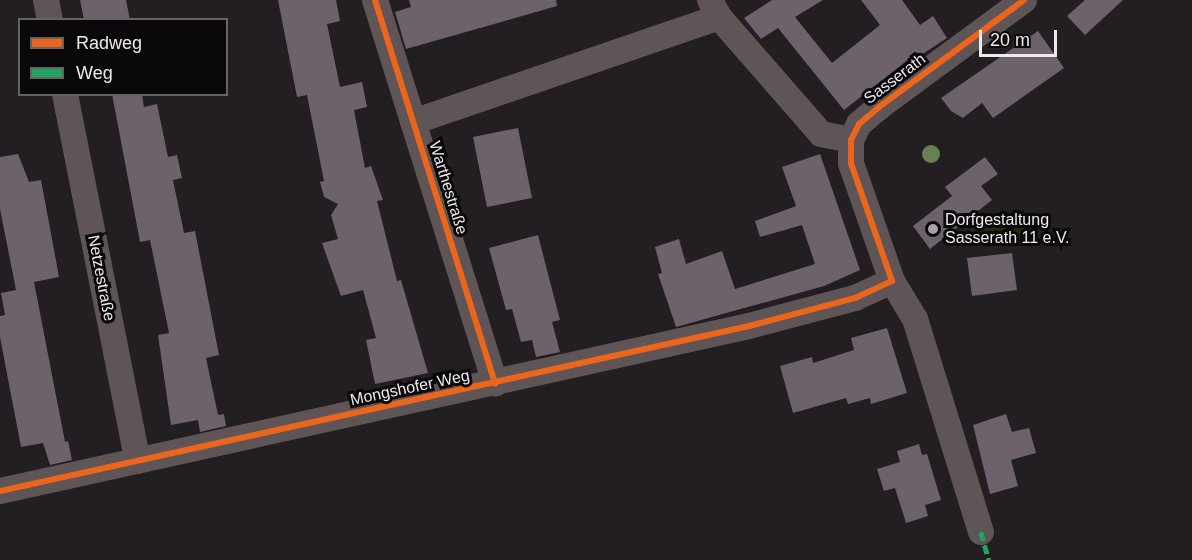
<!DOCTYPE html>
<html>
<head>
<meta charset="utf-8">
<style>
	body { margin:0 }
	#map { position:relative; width:1192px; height:560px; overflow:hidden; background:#221e22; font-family:Arial,sans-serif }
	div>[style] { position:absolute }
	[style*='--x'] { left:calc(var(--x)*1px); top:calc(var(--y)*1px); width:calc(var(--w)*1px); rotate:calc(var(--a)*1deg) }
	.green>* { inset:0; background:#1c3108 }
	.building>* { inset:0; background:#6d616c }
	.street>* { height:26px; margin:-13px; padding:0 13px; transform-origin:13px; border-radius:13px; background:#5f5556 }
	.quiet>* { height:4.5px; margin-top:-2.25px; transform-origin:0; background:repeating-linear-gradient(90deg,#20a55d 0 9px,transparent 0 13.5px) }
	.cycleway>* { height:6px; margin:-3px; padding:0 3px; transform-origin:3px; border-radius:3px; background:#eb651d }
	.trees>* { width:18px; height:18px; margin:-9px; border-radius:50%; background:#678153 }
	.dots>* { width:16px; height:16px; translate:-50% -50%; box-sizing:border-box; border:3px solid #0b080b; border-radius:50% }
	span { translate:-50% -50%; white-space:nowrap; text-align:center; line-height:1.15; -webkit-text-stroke:6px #0b080b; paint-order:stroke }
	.street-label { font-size:16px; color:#eee9ee }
	.poi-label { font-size:16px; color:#eee9ee }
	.left { translate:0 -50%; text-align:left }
	.legend { position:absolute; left:18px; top:18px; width:210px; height:78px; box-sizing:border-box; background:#0b080b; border:2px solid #666266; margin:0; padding:8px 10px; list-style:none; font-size:18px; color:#eee9ee }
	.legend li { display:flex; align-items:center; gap:12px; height:30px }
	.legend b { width:30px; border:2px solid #666266 }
	.scale { position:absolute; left:979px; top:30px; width:78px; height:27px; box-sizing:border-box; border:3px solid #eee9ee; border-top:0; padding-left:8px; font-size:18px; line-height:21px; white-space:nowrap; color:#eee9ee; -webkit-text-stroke:4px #0b080b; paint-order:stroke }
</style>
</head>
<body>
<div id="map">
	<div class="green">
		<div style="clip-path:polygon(1032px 217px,1035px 238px,971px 243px,971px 224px)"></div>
	</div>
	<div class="building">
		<div style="clip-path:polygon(80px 0,126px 0,130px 20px,84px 20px)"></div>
		<div style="clip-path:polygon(278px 0,336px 0,340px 21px,327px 24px,340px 87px,362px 82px,367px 107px,354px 110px,365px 168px,371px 166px,383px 200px,377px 201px,397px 281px,401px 280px,428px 373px,375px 384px,366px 340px,376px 338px,363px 290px,341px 296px,322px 243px,338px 239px,331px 215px,338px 204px,324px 197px,320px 182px,324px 181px,307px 95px,297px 97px)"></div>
		<div style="clip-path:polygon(409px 0,556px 0,557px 6px,406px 49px,395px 12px,411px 7px)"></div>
		<div style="clip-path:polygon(772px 0,823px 0,795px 17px,832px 63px,880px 25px,861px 0,902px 0,920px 25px,933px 16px,947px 38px,918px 57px,918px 52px,844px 110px,778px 28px,761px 39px,744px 18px)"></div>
		<div style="clip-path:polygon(1085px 0,1123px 0,1085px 35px,1067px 16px)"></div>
		<div style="clip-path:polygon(1038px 31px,1064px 68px,993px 118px,982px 103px,963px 118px,951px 111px,941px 98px)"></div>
		<div style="clip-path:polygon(112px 94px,142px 94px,144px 107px,157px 104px,168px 157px,177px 155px,182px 178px,173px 180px,184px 233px,195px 231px,219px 355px,206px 358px,218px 415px,224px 414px,226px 426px,200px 432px,198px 420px,171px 425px,158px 335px,169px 333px,150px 240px,140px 242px)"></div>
		<div style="clip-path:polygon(518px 128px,532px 198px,487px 207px,473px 137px)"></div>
		<div style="clip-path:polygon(18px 154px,29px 182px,41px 180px,59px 277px,34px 282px,65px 442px,68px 441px,72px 460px,50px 465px,43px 443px,21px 447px,0 337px,0 316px,5px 315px,1px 293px,16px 290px,0 209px,0 157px)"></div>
		<div style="clip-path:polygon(820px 154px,860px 270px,824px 286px,676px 327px,658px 274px,662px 273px,655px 247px,679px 239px,686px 264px,722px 251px,735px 289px,815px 264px,802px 225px,760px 237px,755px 221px,796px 206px,782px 167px)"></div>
		<div style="clip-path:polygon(985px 157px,998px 174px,981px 186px,992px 200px,930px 249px,913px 226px,952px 196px,945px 187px)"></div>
		<div style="clip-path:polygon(538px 235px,560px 320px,552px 322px,560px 352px,536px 357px,532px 340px,521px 342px,512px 309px,506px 310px,489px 248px)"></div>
		<div style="clip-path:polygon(1012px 253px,1017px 290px,972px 296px,967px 258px)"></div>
		<div style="clip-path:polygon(887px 328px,907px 393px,871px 404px,870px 398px,848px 404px,846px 398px,793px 413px,780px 366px,812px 357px,813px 363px,854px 350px,851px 338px)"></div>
		<div style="clip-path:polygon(1006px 414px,1012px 432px,1029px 428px,1036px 453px,1011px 460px,1018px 486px,990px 494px,973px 425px)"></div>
		<div style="clip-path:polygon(919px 444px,922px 455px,927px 454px,941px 500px,925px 505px,928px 516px,906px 523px,895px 488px,884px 491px,877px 469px,900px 462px,897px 451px)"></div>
	</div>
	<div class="street">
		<div style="--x:46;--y:0;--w:20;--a:79"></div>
		<div style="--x:375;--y:0;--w:402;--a:72.6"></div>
		<div style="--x:710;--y:0;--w:19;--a:62"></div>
		<div style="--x:719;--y:17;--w:155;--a:48.9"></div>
		<div style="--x:821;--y:134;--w:31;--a:11"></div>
		<div style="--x:65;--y:94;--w:374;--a:78.8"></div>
		<div style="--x:413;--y:122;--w:324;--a:-18.9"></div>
		<div style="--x:0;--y:491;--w:767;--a:-12.42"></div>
		<div style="--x:749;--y:326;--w:110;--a:-14.8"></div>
		<div style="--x:855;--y:298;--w:41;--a:-24.7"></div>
		<div style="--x:981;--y:532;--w:223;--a:-107.2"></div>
		<div style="--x:915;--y:319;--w:44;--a:-121.2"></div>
		<div style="--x:892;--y:281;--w:125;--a:-109.2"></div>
		<div style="--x:851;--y:163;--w:23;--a:-90"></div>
		<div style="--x:851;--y:140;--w:18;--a:-63"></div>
		<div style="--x:859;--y:124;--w:26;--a:-40"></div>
		<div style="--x:879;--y:107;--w:180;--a:-36.4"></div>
	</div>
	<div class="quiet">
		<div style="--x:981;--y:532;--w:29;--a:74"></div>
	</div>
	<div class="cycleway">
		<div style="--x:375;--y:0;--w:402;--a:72.6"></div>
		<div style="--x:0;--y:491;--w:767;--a:-12.42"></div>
		<div style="--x:749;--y:326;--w:110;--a:-14.8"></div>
		<div style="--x:855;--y:298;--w:41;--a:-24.7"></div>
		<div style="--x:892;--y:281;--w:125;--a:-109.2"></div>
		<div style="--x:851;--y:163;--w:23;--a:-90"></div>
		<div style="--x:851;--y:140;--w:18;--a:-63"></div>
		<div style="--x:859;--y:124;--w:26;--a:-40"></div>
		<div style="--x:879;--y:107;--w:180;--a:-36.4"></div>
	</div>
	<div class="trees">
		<div style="left:931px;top:154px"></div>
	</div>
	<div class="dots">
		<div style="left:933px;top:229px;background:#a7a2a7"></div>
	</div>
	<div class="street-label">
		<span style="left:895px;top:79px;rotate:-37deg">Sasserath</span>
		<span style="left:448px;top:188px;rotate:73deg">Warthestraße</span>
		<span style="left:101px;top:278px;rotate:79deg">Netzestraße</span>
		<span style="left:410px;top:388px;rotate:-12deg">Mongshofer Weg</span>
	</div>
	<div class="poi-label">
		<span class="left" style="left:945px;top:229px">Dorfgestaltung<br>Sasserath 11 e.V.</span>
	</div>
	<ul class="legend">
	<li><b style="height:8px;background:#eb651d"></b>Radweg</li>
	<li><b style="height:8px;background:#20a55d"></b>Weg</li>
	</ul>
	<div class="scale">20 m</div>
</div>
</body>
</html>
